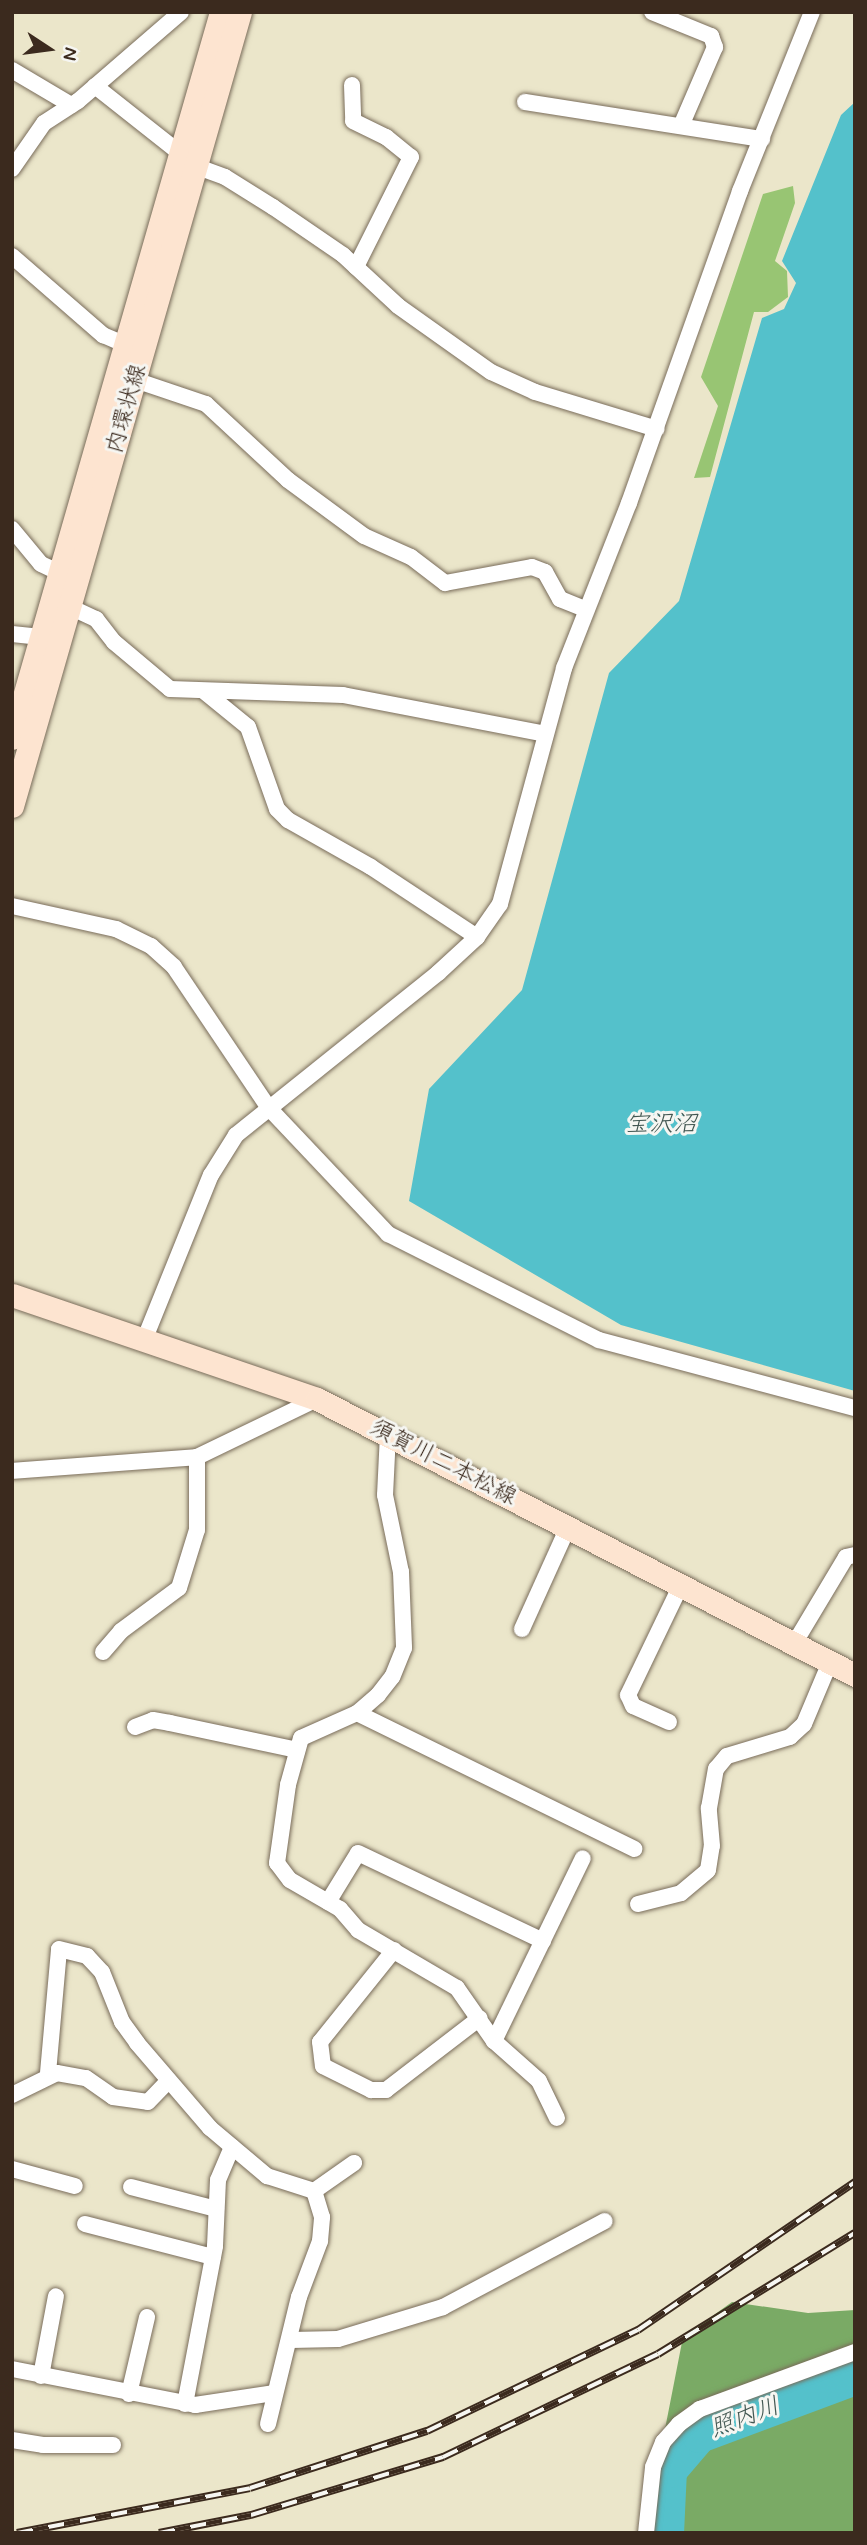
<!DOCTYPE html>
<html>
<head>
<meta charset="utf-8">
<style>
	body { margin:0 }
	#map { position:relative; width:867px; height:2545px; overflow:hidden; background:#ebe6ca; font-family:Mynerve,"Klee One",sans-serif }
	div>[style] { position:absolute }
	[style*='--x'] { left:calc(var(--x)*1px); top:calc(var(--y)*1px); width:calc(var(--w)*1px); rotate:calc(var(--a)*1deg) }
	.green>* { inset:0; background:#98c573 }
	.forest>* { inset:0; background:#7aaa65 }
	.water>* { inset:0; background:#54c1cb }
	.river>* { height:35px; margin:-17.5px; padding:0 17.5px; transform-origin:17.5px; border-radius:17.5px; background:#54c1cb }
	.roads { filter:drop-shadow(0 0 2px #796c5a) drop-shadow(0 0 2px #796c5a) }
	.street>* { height:16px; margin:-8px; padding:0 8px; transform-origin:8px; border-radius:8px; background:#fff }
	.secondary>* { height:23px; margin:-11.5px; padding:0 11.5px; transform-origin:11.5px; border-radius:11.5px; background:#fde4d0 }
	.rail>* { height:8px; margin-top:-4px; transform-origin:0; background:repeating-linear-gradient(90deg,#f6f6f2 0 16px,#3b2a1e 0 32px); box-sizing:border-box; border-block:2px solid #3b2a1e }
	span { translate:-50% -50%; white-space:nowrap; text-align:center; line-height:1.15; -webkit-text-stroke:6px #f6f6f2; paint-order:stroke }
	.street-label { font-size:23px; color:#3b2a1e }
	.water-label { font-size:24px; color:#425752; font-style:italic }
	.frame { position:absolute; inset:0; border:14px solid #3b2a1e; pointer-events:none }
	.north { position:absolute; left:14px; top:14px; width:70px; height:70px; -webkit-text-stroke:5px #f6f6f2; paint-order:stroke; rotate:103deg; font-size:19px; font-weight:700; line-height:28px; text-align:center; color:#3b2a1e }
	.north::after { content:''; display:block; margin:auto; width:24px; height:32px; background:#3b2a1e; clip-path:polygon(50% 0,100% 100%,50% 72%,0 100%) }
</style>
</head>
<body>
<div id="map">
	<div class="green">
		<div style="clip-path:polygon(793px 186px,795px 203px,775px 261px,787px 271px,788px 297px,768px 312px,754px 312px,710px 477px,694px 478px,718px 406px,701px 377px,763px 194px)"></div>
	</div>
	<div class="forest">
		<div style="clip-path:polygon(732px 2302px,808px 2313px,855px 2310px,855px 2533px,637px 2533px,656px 2475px,683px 2337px)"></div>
	</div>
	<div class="water">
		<div style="clip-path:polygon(855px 102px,855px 1391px,621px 1325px,409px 1201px,429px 1089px,522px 990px,609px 673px,679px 601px,762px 318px,784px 309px,796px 283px,782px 261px,841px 115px)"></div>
	</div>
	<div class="river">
		<div style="--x:666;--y:2533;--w:63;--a:-87.3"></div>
		<div style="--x:669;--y:2470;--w:46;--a:-49.4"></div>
		<div style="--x:699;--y:2435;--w:166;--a:-20.4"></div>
	</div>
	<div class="roads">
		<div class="street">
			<div style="--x:652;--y:12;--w:64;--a:22.1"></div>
			<div style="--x:711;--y:36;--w:12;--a:70"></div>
			<div style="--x:715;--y:47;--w:86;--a:113.3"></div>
			<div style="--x:12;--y:70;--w:69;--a:30.7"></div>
			<div style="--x:352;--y:85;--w:36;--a:88"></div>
			<div style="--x:353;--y:121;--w:37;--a:26"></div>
			<div style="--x:386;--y:137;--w:32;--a:39"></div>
			<div style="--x:411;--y:157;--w:123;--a:116.6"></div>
			<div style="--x:95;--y:86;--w:110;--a:38.3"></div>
			<div style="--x:525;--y:102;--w:240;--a:8.9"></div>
			<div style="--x:187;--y:163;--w:40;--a:20.2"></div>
			<div style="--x:225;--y:177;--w:57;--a:32"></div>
			<div style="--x:273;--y:207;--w:85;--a:34.4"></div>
			<div style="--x:343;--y:255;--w:75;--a:42.8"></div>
			<div style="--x:398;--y:306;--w:114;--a:35.4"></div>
			<div style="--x:491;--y:372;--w:48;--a:24.4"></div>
			<div style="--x:535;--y:392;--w:127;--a:16.9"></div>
			<div style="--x:12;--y:169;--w:56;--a:-55.2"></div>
			<div style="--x:44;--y:123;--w:40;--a:-32.9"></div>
			<div style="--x:78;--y:101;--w:136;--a:-40.8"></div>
			<div style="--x:12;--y:256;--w:121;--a:41"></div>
			<div style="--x:103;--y:335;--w:25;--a:23"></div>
			<div style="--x:135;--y:380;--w:75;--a:18.7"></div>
			<div style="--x:206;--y:404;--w:112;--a:42.8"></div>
			<div style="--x:288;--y:480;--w:94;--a:36.4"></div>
			<div style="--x:364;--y:536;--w:51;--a:24.1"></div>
			<div style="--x:411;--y:557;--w:43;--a:37.4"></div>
			<div style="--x:445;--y:583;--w:88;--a:-10.4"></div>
			<div style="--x:532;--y:567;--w:14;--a:21"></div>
			<div style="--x:545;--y:572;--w:31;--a:61"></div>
			<div style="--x:560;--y:599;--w:27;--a:22"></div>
			<div style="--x:12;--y:529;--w:45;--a:50.4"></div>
			<div style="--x:41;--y:564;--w:21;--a:25"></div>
			<div style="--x:70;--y:607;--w:29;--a:25"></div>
			<div style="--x:96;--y:619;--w:29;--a:52"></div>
			<div style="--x:114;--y:642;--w:73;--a:40"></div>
			<div style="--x:170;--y:689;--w:173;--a:2"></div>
			<div style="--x:343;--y:695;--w:206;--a:10.9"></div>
			<div style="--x:12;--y:634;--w:29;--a:6"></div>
			<div style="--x:205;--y:692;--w:55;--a:39.1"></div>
			<div style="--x:248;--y:727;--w:87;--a:70.5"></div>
			<div style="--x:277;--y:809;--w:16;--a:45"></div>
			<div style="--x:288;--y:820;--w:95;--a:29.5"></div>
			<div style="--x:371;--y:867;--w:127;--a:33.4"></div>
			<div style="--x:12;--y:906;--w:107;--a:12.5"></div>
			<div style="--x:116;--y:929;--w:39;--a:26"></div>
			<div style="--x:151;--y:946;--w:31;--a:42"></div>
			<div style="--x:174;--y:967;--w:169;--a:56.1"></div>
			<div style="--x:268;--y:1107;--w:175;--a:46.6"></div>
			<div style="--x:388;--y:1234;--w:236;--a:26.7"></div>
			<div style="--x:599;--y:1340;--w:265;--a:14.9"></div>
			<div style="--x:145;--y:1338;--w:176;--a:-68"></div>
			<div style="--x:211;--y:1175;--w:47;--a:-58"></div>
			<div style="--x:236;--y:1135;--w:259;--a:-38.7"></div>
			<div style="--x:438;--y:973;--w:53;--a:-42.7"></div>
			<div style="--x:477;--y:937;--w:40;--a:-55.1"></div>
			<div style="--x:500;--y:904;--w:245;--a:-74.8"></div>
			<div style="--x:564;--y:668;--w:177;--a:-68.5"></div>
			<div style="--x:629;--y:503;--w:331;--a:-70.4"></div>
			<div style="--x:740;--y:191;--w:193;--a:-68.1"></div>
			<div style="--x:388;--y:1434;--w:61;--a:92.8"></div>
			<div style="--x:385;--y:1495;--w:79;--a:78.3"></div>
			<div style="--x:401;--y:1572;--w:76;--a:87.7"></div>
			<div style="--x:404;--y:1648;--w:31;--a:112"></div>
			<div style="--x:392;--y:1677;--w:23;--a:128"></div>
			<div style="--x:378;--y:1695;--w:28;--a:139"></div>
			<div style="--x:357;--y:1713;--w:61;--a:155.9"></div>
			<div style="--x:301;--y:1738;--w:49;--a:105.5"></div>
			<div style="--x:288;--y:1785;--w:79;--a:98"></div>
			<div style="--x:277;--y:1863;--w:21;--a:53"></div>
			<div style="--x:290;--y:1880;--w:58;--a:30.1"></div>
			<div style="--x:340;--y:1909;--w:28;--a:49"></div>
			<div style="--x:358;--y:1930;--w:115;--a:30.4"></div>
			<div style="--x:457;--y:1988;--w:65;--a:55.1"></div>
			<div style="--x:494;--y:2041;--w:60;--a:41.6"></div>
			<div style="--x:539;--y:2081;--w:41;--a:64.1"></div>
			<div style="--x:12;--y:1471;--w:186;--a:-4.3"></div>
			<div style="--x:197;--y:1457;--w:133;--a:-25.8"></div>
			<div style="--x:522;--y:1629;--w:112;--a:-65.7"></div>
			<div style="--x:794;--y:1644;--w:101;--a:-59.1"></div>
			<div style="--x:846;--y:1557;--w:9;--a:-13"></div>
			<div style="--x:103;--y:1652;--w:28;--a:-49"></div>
			<div style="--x:121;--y:1631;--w:72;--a:-36.6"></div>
			<div style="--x:179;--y:1588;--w:61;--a:-72.8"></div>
			<div style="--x:197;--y:1530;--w:73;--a:-90"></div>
			<div style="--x:357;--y:1713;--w:309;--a:26.1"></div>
			<div style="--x:669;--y:1722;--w:39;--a:-156"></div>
			<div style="--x:633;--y:1706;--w:12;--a:-114"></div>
			<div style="--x:628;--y:1695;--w:122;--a:-64.3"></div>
			<div style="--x:135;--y:1727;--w:19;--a:-21"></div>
			<div style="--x:153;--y:1720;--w:17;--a:10"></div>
			<div style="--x:170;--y:1723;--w:130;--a:12"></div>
			<div style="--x:328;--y:1902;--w:57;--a:-58.5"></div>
			<div style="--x:358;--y:1853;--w:205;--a:25.4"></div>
			<div style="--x:638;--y:1904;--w:44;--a:-14.3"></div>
			<div style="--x:681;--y:1893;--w:35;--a:-40"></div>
			<div style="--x:708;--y:1870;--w:24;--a:-81"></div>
			<div style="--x:712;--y:1846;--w:38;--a:-95"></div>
			<div style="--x:709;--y:1808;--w:40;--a:-80"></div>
			<div style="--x:716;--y:1769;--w:17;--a:-50"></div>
			<div style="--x:727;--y:1756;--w:66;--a:-16.8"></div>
			<div style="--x:790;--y:1737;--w:19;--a:-43"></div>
			<div style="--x:804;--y:1724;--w:67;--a:-67.2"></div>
			<div style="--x:394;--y:1950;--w:118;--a:128.8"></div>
			<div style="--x:320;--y:2042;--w:24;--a:83"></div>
			<div style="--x:323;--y:2066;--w:54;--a:26.6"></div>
			<div style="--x:371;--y:2090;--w:15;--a:0"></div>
			<div style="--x:386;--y:2090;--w:118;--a:-37.5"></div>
			<div style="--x:494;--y:2041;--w:203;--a:-64.1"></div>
			<div style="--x:48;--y:2073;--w:124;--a:-84.9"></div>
			<div style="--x:59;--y:1949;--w:29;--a:14"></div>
			<div style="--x:87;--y:1956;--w:22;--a:47"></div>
			<div style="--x:102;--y:1972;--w:54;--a:68.2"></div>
			<div style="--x:122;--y:2022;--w:26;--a:54"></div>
			<div style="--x:137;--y:2043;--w:112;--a:49.3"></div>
			<div style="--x:210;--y:2128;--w:75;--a:40.1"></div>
			<div style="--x:267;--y:2176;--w:49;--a:17.7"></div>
			<div style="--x:314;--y:2191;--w:49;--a:-35"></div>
			<div style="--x:12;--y:2095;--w:50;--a:-26.1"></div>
			<div style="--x:57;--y:2073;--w:29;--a:10"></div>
			<div style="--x:86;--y:2078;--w:33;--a:35"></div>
			<div style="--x:113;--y:2097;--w:35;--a:8"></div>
			<div style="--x:148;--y:2102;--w:30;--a:-46"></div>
			<div style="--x:12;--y:2169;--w:65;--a:15.1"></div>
			<div style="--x:131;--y:2187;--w:88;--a:14.5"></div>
			<div style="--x:85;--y:2224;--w:132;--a:14.5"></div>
			<div style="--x:291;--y:2340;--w:47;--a:-1.2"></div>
			<div style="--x:338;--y:2339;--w:110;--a:-16.9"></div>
			<div style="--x:443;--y:2307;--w:183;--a:-28"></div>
			<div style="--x:12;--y:2369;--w:187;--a:11.1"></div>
			<div style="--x:195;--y:2405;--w:79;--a:-8.7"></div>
			<div style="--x:41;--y:2376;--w:81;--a:-79.4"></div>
			<div style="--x:129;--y:2394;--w:79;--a:-76.8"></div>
			<div style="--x:185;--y:2404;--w:161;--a:-79.2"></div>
			<div style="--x:215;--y:2246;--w:66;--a:-87.4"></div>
			<div style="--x:218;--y:2180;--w:36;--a:-67"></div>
			<div style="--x:268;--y:2424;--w:131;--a:-76.3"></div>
			<div style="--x:299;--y:2297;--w:60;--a:-69.4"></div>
			<div style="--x:320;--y:2241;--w:24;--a:-85"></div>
			<div style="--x:322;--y:2217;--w:27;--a:-107"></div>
			<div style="--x:12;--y:2440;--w:31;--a:9"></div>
			<div style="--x:43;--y:2445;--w:70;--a:0"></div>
			<div style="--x:646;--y:2533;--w:66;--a:-83.9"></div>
			<div style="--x:653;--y:2467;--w:27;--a:-68"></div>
			<div style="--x:663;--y:2442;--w:24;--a:-48"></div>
			<div style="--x:679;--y:2424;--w:26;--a:-36"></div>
			<div style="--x:700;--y:2409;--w:165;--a:-20.2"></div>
		</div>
		<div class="secondary">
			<div style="--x:12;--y:738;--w:755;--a:-73.94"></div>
			<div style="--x:12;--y:806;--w:826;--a:-73.98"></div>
			<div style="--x:12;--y:1295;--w:322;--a:18.8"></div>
			<div style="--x:317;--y:1399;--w:605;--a:27.16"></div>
		</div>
	</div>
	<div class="rail">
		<div style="--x:17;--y:2533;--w:237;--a:-10.9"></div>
		<div style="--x:250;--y:2488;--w:186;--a:-17.9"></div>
		<div style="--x:427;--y:2431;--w:234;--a:-25.6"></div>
		<div style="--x:638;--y:2330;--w:263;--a:-34.3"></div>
		<div style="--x:159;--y:2533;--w:94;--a:-11.1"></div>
		<div style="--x:251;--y:2515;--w:201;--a:-16.8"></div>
		<div style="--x:443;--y:2457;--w:238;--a:-25.6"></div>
		<div style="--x:658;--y:2354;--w:231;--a:-31.6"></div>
	</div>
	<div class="street-label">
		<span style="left:127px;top:409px;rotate:-74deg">内環状線</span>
		<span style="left:443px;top:1463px;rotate:27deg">須賀川二本松線</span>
	</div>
	<div class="water-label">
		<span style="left:661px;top:1125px">宝沢沼</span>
		<span style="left:745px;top:2418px;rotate:-20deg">照内川</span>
	</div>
	<div class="frame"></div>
	<div class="north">N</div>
</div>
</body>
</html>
